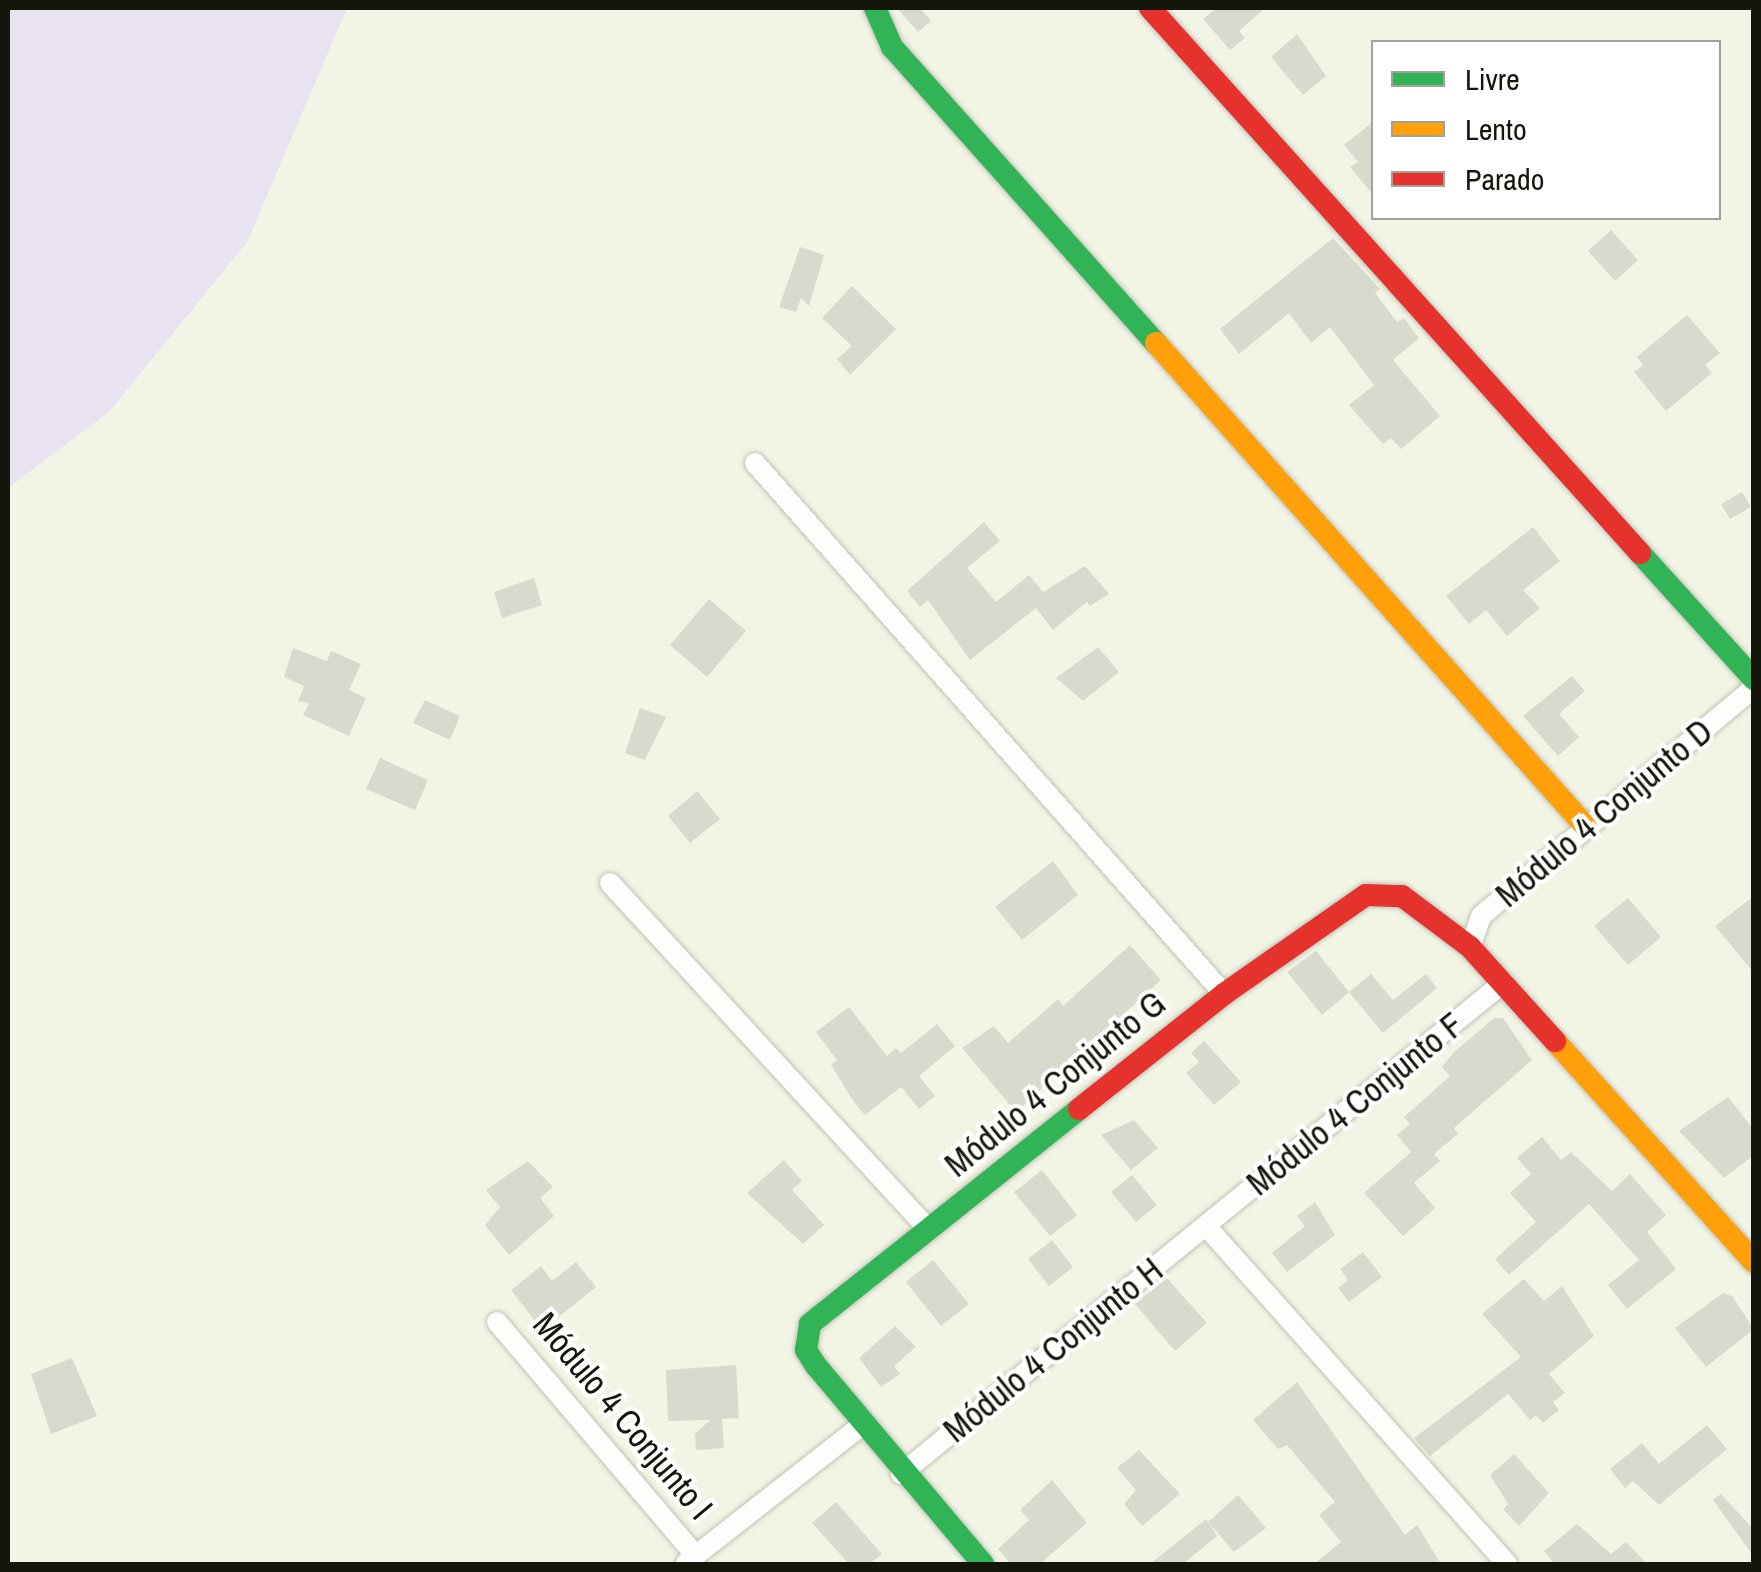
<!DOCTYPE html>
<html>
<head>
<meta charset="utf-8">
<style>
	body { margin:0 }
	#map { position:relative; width:1761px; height:1572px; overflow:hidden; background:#f2f5e5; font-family:"Archivo Narrow",sans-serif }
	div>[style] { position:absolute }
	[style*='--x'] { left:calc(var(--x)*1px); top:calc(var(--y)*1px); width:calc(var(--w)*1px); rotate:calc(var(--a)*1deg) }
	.green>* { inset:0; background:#e9e2f0 }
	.building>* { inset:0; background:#d8dace }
	.roads { filter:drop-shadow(0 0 2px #bfc2b5) drop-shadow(0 0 2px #bfc2b5) }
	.street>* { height:20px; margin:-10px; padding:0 10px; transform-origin:10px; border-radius:10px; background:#fdfefb }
	.fast>* { height:22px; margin:-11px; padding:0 11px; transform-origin:11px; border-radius:11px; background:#30b455 }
	.slow>* { height:22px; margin:-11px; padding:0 11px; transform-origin:11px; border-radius:11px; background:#ff9f0a }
	.jam>* { height:22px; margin:-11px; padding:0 11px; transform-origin:11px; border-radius:11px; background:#e5322d }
	span { translate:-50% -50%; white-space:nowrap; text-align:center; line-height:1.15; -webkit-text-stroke:8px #fff; paint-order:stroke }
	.street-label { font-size:35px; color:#14160c }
	.frame { position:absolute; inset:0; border:10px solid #14160c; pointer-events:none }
	.legend { position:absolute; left:1371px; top:40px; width:350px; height:180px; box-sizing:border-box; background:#fff; border:2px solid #a1a29e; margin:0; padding:12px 18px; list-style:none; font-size:30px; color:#14160c }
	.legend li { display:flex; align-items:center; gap:20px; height:50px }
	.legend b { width:50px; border:2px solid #a1a29e }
</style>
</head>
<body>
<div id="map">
	<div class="green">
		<div style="clip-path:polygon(8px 8px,347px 8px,247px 242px,109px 412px,8px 488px)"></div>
	</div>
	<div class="building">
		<div style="clip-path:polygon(897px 8px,920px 8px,931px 21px,918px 32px)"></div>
		<div style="clip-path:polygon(1216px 8px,1265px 8px,1239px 31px,1245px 38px,1230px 50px,1203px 19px)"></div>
		<div style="clip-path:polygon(1297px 34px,1326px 76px,1303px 95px,1271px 57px)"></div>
		<div style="clip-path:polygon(1374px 121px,1374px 196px,1350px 167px,1358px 162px,1344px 145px)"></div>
		<div style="clip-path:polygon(1611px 230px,1638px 260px,1615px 281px,1588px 251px)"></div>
		<div style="clip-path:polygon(1333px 238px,1380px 289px,1375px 293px,1397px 322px,1404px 318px,1419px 338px,1393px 360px,1440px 416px,1401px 449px,1391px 438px,1383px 444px,1349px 405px,1374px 385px,1330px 327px,1311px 343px,1289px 313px,1239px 354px,1220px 329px)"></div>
		<div style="clip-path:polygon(800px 247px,824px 255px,809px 306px,801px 298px,796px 312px,779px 307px)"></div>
		<div style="clip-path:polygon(852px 286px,896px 329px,850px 375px,837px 359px,852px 346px,822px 318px)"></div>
		<div style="clip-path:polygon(1687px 315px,1720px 353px,1705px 365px,1712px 373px,1666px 411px,1634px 372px,1643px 365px,1637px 357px)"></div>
		<div style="clip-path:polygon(1742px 492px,1751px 507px,1730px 519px,1721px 504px)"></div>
		<div style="clip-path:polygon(984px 522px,1000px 541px,967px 568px,996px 602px,1029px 575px,1043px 592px,1085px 566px,1109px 594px,1090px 606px,1087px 602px,1053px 630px,1036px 608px,970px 660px,928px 600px,920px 607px,907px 591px)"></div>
		<div style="clip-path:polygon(1533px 527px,1560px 561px,1523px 590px,1540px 608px,1507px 636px,1486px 610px,1469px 624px,1446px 596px)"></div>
		<div style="clip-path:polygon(534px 578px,542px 605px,502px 618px,494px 592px)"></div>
		<div style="clip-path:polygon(709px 599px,746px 631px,707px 677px,670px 645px)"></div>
		<div style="clip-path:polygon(1098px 647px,1119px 672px,1083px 701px,1056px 678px)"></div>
		<div style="clip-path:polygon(293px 648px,327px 661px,331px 651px,361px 664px,349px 690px,366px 698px,349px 736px,303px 715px,309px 703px,298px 701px,304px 686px,284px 677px)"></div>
		<div style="clip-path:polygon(1572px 676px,1585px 691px,1559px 714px,1579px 737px,1558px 756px,1523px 716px)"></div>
		<div style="clip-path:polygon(425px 700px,460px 716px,450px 740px,413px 723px)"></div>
		<div style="clip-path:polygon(640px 708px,666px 717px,645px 760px,625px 753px)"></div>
		<div style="clip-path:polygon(380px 758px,428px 780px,415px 810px,366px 789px)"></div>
		<div style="clip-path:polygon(697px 791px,720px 819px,690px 843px,668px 816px)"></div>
		<div style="clip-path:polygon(1053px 861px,1078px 895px,1022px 940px,995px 907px)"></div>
		<div style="clip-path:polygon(1754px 896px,1754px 973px,1715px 926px)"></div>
		<div style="clip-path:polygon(1628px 898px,1661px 937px,1628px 965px,1594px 926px)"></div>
		<div style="clip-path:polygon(1130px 945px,1161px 980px,1016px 1112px,962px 1048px,994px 1026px,1008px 1043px,1058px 999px,1063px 1006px)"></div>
		<div style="clip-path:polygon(1316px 951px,1349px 992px,1371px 974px,1393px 1000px,1426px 974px,1437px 988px,1383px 1033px,1349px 992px,1322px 1015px,1287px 972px)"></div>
		<div style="clip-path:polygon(849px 1007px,887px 1056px,896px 1048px,901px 1053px,937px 1024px,955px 1046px,919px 1076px,935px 1096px,919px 1109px,901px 1087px,865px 1115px,854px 1102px,831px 1065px,837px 1060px,816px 1032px)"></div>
		<div style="clip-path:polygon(1494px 1018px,1503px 1018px,1532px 1060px,1454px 1128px,1458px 1134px,1434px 1154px,1440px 1161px,1414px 1183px,1435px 1208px,1403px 1236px,1364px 1193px,1411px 1152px,1397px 1135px,1410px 1124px,1404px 1117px,1450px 1076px,1442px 1067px,1453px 1053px)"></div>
		<div style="clip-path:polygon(1204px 1041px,1241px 1082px,1214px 1105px,1186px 1073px,1199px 1062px,1191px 1053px)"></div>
		<div style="clip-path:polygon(1728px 1097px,1754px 1130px,1754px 1155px,1724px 1178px,1679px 1131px)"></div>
		<div style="clip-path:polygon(1134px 1120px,1158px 1148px,1131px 1170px,1101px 1135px)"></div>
		<div style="clip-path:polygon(1542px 1137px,1561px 1160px,1571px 1152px,1612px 1191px,1630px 1174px,1666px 1215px,1647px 1232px,1676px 1269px,1627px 1309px,1608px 1285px,1639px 1260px,1589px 1204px,1509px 1275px,1495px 1259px,1536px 1222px,1510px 1193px,1531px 1174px,1517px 1158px)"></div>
		<div style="clip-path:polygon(784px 1160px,802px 1181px,792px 1190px,824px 1225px,803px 1244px,747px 1193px)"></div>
		<div style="clip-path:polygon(528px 1161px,553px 1187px,540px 1198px,554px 1216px,509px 1255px,485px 1225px,500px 1207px,486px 1190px)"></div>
		<div style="clip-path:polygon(1042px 1170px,1077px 1215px,1050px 1236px,1014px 1192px)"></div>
		<div style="clip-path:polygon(1132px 1175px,1157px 1205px,1136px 1222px,1111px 1192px)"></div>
		<div style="clip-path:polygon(1315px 1202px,1335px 1235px,1287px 1272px,1272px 1253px,1305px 1226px,1297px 1216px)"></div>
		<div style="clip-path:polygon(1052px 1240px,1073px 1267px,1049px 1286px,1028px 1259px)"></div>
		<div style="clip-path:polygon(1363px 1252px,1382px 1277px,1349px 1302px,1338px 1288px,1348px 1280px,1340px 1269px)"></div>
		<div style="clip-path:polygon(933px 1260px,969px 1304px,941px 1326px,906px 1282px)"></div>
		<div style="clip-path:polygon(576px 1262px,596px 1287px,542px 1330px,511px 1290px,541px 1266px,552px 1281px)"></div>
		<div style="clip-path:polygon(1167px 1278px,1207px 1323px,1175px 1351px,1135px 1304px)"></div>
		<div style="clip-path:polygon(1524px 1279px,1544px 1301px,1562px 1286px,1594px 1336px,1549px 1374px,1565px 1393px,1553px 1402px,1559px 1410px,1543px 1423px,1536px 1415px,1530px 1420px,1508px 1394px,1430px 1456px,1414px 1438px,1521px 1357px,1482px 1314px)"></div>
		<div style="clip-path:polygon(1723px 1293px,1732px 1296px,1754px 1329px,1706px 1367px,1675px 1328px)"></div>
		<div style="clip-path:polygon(895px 1326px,916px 1347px,894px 1366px,900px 1374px,881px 1387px,859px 1358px)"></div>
		<div style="clip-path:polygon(72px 1358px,97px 1416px,51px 1434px,31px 1374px)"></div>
		<div style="clip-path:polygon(736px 1365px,739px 1418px,722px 1419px,724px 1448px,696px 1450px,695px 1434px,710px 1420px,668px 1421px,666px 1370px)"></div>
		<div style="clip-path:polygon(1297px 1382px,1405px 1535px,1417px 1525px,1441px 1564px,1314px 1564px,1341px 1542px,1319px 1515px,1335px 1502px,1287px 1445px,1278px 1449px,1253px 1420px)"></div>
		<div style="clip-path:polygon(1707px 1425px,1727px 1449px,1659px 1505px,1633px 1481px,1625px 1488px,1610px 1469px,1642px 1443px,1659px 1464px)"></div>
		<div style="clip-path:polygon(1139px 1450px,1180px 1494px,1142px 1526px,1124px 1504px,1136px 1490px,1117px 1468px)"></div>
		<div style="clip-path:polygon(1514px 1454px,1549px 1493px,1519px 1526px,1503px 1509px,1508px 1504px,1490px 1475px)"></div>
		<div style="clip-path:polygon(1052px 1480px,1087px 1523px,1040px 1564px,1011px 1564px,998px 1549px,1029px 1520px,1020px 1510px)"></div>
		<div style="clip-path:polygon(1721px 1494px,1754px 1530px,1754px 1557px,1713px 1500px)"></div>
		<div style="clip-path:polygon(1238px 1495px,1266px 1528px,1234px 1552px,1208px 1522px)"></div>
		<div style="clip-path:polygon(836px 1502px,882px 1554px,869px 1564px,849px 1564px,812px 1523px)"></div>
		<div style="clip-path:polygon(1206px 1519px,1217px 1536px,1183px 1564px,1150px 1564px)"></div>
		<div style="clip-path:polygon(1577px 1524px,1611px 1554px,1626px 1542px,1647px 1564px,1555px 1564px,1544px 1551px)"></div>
	</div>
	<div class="roads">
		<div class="street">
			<div style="--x:755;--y:463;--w:708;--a:48.55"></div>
			<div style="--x:610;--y:883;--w:471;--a:47.4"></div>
			<div style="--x:1470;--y:947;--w:33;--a:-70"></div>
			<div style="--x:1481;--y:916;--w:356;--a:-39.9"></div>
			<div style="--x:1206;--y:1226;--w:453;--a:48.3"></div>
			<div style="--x:497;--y:1322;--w:307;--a:49.6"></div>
			<div style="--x:901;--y:1474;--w:778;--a:-39.21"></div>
			<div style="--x:686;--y:1563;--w:224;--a:-38.1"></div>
		</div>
		<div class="fast">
			<div style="--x:875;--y:8;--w:43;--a:66.4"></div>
			<div style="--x:892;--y:47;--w:397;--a:48.3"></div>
			<div style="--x:1640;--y:553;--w:170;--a:47.9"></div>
			<div style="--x:983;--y:1564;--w:259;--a:-130.1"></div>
			<div style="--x:816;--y:1366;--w:19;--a:-122"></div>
			<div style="--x:806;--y:1350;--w:26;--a:-81"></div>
			<div style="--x:810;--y:1324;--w:344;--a:-38.6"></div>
		</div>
		<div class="slow">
			<div style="--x:1156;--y:343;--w:647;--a:48.38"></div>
			<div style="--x:1555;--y:1041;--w:297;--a:48"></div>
		</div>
		<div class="jam">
			<div style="--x:1150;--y:8;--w:733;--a:48.04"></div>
			<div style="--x:1079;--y:1109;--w:185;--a:-38.4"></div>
			<div style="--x:1224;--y:994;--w:173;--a:-34.9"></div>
			<div style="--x:1366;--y:895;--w:36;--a:2"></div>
			<div style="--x:1402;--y:896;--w:85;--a:36.9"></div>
			<div style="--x:1470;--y:947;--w:127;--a:47.9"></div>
		</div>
	</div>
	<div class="street-label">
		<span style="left:1604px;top:813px;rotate:-40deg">Módulo 4 Conjunto D</span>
		<span style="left:1055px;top:1084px;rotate:-39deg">Módulo 4 Conjunto G</span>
		<span style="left:1355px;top:1104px;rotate:-39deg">Módulo 4 Conjunto F</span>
		<span style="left:1053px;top:1350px;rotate:-39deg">Módulo 4 Conjunto H</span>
		<span style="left:623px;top:1416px;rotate:50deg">Módulo 4 Conjunto I</span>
	</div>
	<div class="frame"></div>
	<ul class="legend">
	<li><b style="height:12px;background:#30b455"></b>Livre</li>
	<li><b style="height:12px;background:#ff9f0a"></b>Lento</li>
	<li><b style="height:12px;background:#e5322d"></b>Parado</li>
	</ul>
</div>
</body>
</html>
